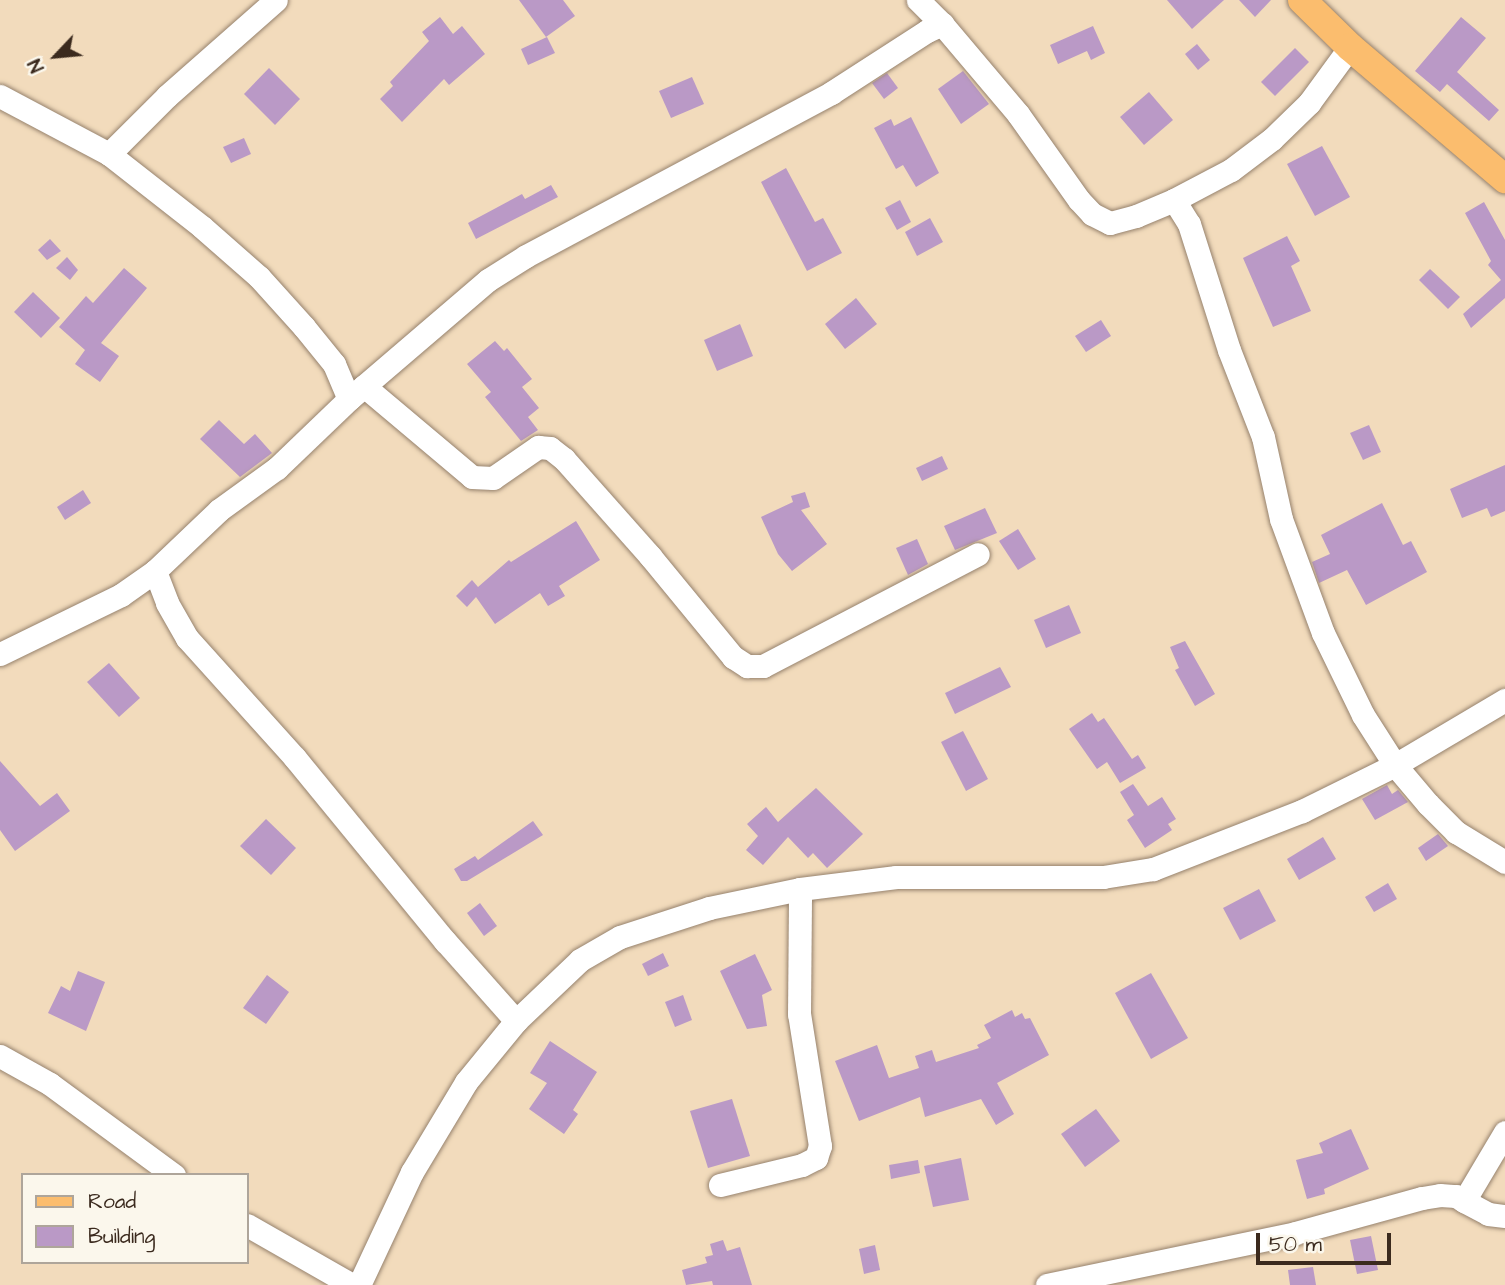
<!DOCTYPE html>
<html>
<head>
<meta charset="utf-8">
<style>
	body { margin:0 }
	#map { position:relative; width:1505px; height:1285px; overflow:hidden; background:#f2dbbc; font-family:"Architects Daughter",sans-serif }
	div>[style] { position:absolute }
	[style*='--x'] { left:calc(var(--x)*1px); top:calc(var(--y)*1px); width:calc(var(--w)*1px); rotate:calc(var(--a)*1deg) }
	.building>* { inset:0; background:#ba99c6 }
	.roads { filter:drop-shadow(0 0 2px #96826d) drop-shadow(0 0 2px #96826d) }
	.minor>* { height:23px; margin:-11.5px; padding:0 11.5px; transform-origin:11.5px; border-radius:11.5px; background:#fff }
	.major>* { height:28px; margin:-14px; padding:0 14px; transform-origin:14px; border-radius:14px; background:#fbbd6e }
	span { translate:-50% -50%; white-space:nowrap; text-align:center; line-height:1.15; -webkit-text-stroke:6px #fbf7ec; paint-order:stroke }
	.legend { position:absolute; left:21px; top:1173px; width:228px; height:91px; box-sizing:border-box; background:#fbf7ec; border:2px solid #aea59a; margin:0; padding:9px 12px; list-style:none; font-size:21px; color:#3b2a1e }
	.legend li { display:flex; align-items:center; gap:14px; height:35px }
	.legend b { width:35px; border:2px solid #aea59a }
	.north { position:absolute; left:21px; top:21px; width:70px; height:70px; -webkit-text-stroke:5px #fbf7ec; paint-order:stroke; rotate:244deg; font-size:19px; font-weight:700; line-height:28px; text-align:center; color:#3b2a1e }
	.north::after { content:''; display:block; margin:auto; width:24px; height:32px; background:#3b2a1e; clip-path:polygon(50% 0,100% 100%,50% 72%,0 100%) }
	.scale { position:absolute; left:1256px; top:1233px; width:135px; height:32px; box-sizing:border-box; border:4px solid #3b2a1e; border-top:0; padding-left:9px; font-size:21px; line-height:24px; white-space:nowrap; color:#3b2a1e; -webkit-text-stroke:5px #fbf7ec; paint-order:stroke }
</style>
</head>
<body>
<div id="map">
	<div class="building">
		<div style="clip-path:polygon(519px 0,563px 0,575px 16px,546px 37px)"></div>
		<div style="clip-path:polygon(1167px 0,1224px 0,1192px 29px)"></div>
		<div style="clip-path:polygon(1239px 0,1271px 0,1255px 17px)"></div>
		<div style="clip-path:polygon(440px 17px,453px 34px,462px 26px,485px 54px,449px 85px,444px 79px,402px 122px,380px 99px,393px 86px,390px 82px,429px 41px,422px 32px)"></div>
		<div style="clip-path:polygon(1461px 17px,1486px 38px,1457px 72px,1499px 110px,1489px 121px,1447px 84px,1440px 92px,1415px 71px)"></div>
		<div style="clip-path:polygon(1093px 26px,1105px 53px,1091px 60px,1087px 51px,1058px 64px,1050px 45px)"></div>
		<div style="clip-path:polygon(547px 37px,555px 53px,528px 65px,521px 49px)"></div>
		<div style="clip-path:polygon(1197px 44px,1210px 60px,1198px 70px,1185px 54px)"></div>
		<div style="clip-path:polygon(1295px 48px,1309px 62px,1275px 96px,1261px 82px)"></div>
		<div style="clip-path:polygon(269px 68px,300px 99px,275px 125px,244px 94px)"></div>
		<div style="clip-path:polygon(963px 71px,989px 104px,961px 124px,938px 89px)"></div>
		<div style="clip-path:polygon(887px 73px,898px 88px,884px 99px,872px 83px)"></div>
		<div style="clip-path:polygon(692px 77px,704px 104px,671px 118px,659px 91px)"></div>
		<div style="clip-path:polygon(1149px 92px,1173px 120px,1144px 145px,1120px 117px)"></div>
		<div style="clip-path:polygon(911px 117px,939px 173px,916px 187px,903px 165px,896px 169px,874px 128px,891px 119px,894px 126px)"></div>
		<div style="clip-path:polygon(244px 138px,251px 154px,231px 163px,223px 147px)"></div>
		<div style="clip-path:polygon(1322px 146px,1350px 197px,1315px 216px,1287px 164px)"></div>
		<div style="clip-path:polygon(786px 168px,815px 222px,823px 218px,842px 253px,807px 271px,761px 182px)"></div>
		<div style="clip-path:polygon(551px 185px,558px 197px,476px 239px,468px 223px,522px 194px,525px 199px)"></div>
		<div style="clip-path:polygon(900px 200px,911px 222px,897px 230px,885px 208px)"></div>
		<div style="clip-path:polygon(1484px 202px,1505px 240px,1505px 298px,1471px 328px,1463px 314px,1501px 280px,1488px 265px,1491px 261px,1465px 213px)"></div>
		<div style="clip-path:polygon(930px 218px,943px 242px,917px 256px,905px 232px)"></div>
		<div style="clip-path:polygon(1287px 236px,1300px 261px,1291px 266px,1311px 311px,1273px 327px,1243px 258px)"></div>
		<div style="clip-path:polygon(50px 239px,61px 251px,47px 260px,38px 250px)"></div>
		<div style="clip-path:polygon(67px 257px,78px 270px,70px 280px,56px 268px)"></div>
		<div style="clip-path:polygon(124px 268px,147px 288px,101px 343px,119px 356px,100px 382px,75px 364px,85px 350px,59px 327px,86px 296px,93px 303px)"></div>
		<div style="clip-path:polygon(1430px 269px,1460px 297px,1448px 309px,1419px 280px)"></div>
		<div style="clip-path:polygon(33px 292px,60px 318px,41px 338px,14px 312px)"></div>
		<div style="clip-path:polygon(856px 298px,877px 324px,845px 349px,825px 324px)"></div>
		<div style="clip-path:polygon(1101px 320px,1111px 336px,1086px 352px,1075px 336px)"></div>
		<div style="clip-path:polygon(740px 324px,753px 356px,717px 371px,704px 340px)"></div>
		<div style="clip-path:polygon(495px 341px,504px 351px,507px 348px,532px 379px,522px 387px,539px 408px,528px 417px,538px 430px,521px 441px,485px 397px,491px 392px,467px 364px)"></div>
		<div style="clip-path:polygon(219px 420px,244px 444px,255px 434px,272px 453px,240px 477px,200px 439px)"></div>
		<div style="clip-path:polygon(1369px 425px,1381px 452px,1363px 460px,1350px 433px)"></div>
		<div style="clip-path:polygon(942px 456px,948px 469px,922px 481px,916px 468px)"></div>
		<div style="clip-path:polygon(1505px 465px,1505px 511px,1491px 517px,1487px 508px,1462px 518px,1450px 489px)"></div>
		<div style="clip-path:polygon(83px 490px,91px 503px,65px 520px,57px 507px)"></div>
		<div style="clip-path:polygon(805px 492px,810px 507px,801px 510px,827px 544px,792px 571px,778px 554px,761px 517px,793px 502px,791px 496px)"></div>
		<div style="clip-path:polygon(1382px 503px,1403px 545px,1411px 541px,1427px 572px,1366px 605px,1347px 570px,1319px 583px,1312px 562px,1330px 554px,1321px 535px)"></div>
		<div style="clip-path:polygon(985px 508px,997px 533px,955px 550px,944px 526px)"></div>
		<div style="clip-path:polygon(576px 521px,600px 560px,559px 586px,565px 596px,548px 606px,540px 593px,495px 624px,476px 597px,467px 607px,456px 596px,472px 580px,478px 587px,509px 560px,511px 562px)"></div>
		<div style="clip-path:polygon(1018px 529px,1036px 559px,1018px 570px,999px 541px)"></div>
		<div style="clip-path:polygon(917px 539px,928px 564px,908px 575px,896px 548px)"></div>
		<div style="clip-path:polygon(1069px 605px,1081px 633px,1046px 648px,1034px 620px)"></div>
		<div style="clip-path:polygon(1185px 641px,1215px 694px,1195px 706px,1175px 670px,1179px 668px,1170px 647px)"></div>
		<div style="clip-path:polygon(109px 663px,140px 698px,119px 717px,87px 682px)"></div>
		<div style="clip-path:polygon(1000px 667px,1011px 687px,955px 714px,945px 693px)"></div>
		<div style="clip-path:polygon(1092px 713px,1098px 722px,1104px 718px,1132px 759px,1138px 755px,1146px 768px,1120px 783px,1107px 762px,1097px 769px,1069px 729px)"></div>
		<div style="clip-path:polygon(963px 731px,988px 779px,966px 791px,941px 742px)"></div>
		<div style="clip-path:polygon(0 761px,40px 806px,57px 793px,70px 811px,15px 851px,0 830px)"></div>
		<div style="clip-path:polygon(1133px 784px,1148px 806px,1162px 797px,1176px 819px,1168px 824px,1172px 830px,1145px 848px,1127px 820px,1134px 815px,1120px 792px)"></div>
		<div style="clip-path:polygon(1387px 785px,1392px 794px,1398px 790px,1408px 802px,1375px 820px,1362px 799px)"></div>
		<div style="clip-path:polygon(816px 788px,863px 834px,827px 868px,813px 853px,808px 858px,788px 837px,763px 865px,746px 850px,758px 836px,747px 824px,766px 807px,778px 822px)"></div>
		<div style="clip-path:polygon(266px 819px,296px 848px,271px 875px,240px 846px)"></div>
		<div style="clip-path:polygon(533px 821px,543px 835px,467px 881px,461px 881px,454px 869px,475px 856px,478px 860px)"></div>
		<div style="clip-path:polygon(1438px 834px,1448px 846px,1426px 861px,1418px 848px)"></div>
		<div style="clip-path:polygon(1323px 837px,1336px 859px,1299px 880px,1287px 859px)"></div>
		<div style="clip-path:polygon(1388px 883px,1397px 899px,1374px 912px,1365px 897px)"></div>
		<div style="clip-path:polygon(1259px 889px,1276px 921px,1240px 940px,1223px 908px)"></div>
		<div style="clip-path:polygon(480px 903px,497px 926px,484px 936px,467px 913px)"></div>
		<div style="clip-path:polygon(663px 953px,669px 966px,648px 976px,642px 964px)"></div>
		<div style="clip-path:polygon(755px 954px,772px 990px,762px 995px,767px 1026px,747px 1029px,720px 971px)"></div>
		<div style="clip-path:polygon(78px 971px,105px 982px,86px 1031px,48px 1013px,61px 986px,70px 991px)"></div>
		<div style="clip-path:polygon(1151px 973px,1188px 1038px,1151px 1059px,1115px 993px)"></div>
		<div style="clip-path:polygon(267px 975px,289px 992px,266px 1024px,243px 1008px)"></div>
		<div style="clip-path:polygon(683px 995px,692px 1020px,675px 1027px,665px 1002px)"></div>
		<div style="clip-path:polygon(1012px 1010px,1015px 1017px,1022px 1013px,1025px 1019px,1030px 1018px,1049px 1055px,997px 1083px,1014px 1114px,996px 1125px,981px 1099px,925px 1117px,920px 1097px,859px 1121px,835px 1061px,877px 1045px,889px 1078px,919px 1068px,915px 1056px,932px 1050px,936px 1062px,979px 1048px,977px 1045px,991px 1038px,984px 1025px)"></div>
		<div style="clip-path:polygon(550px 1041px,597px 1072px,573px 1110px,578px 1114px,564px 1134px,529px 1109px,547px 1083px,530px 1073px)"></div>
		<div style="clip-path:polygon(732px 1099px,750px 1156px,708px 1168px,690px 1111px)"></div>
		<div style="clip-path:polygon(1096px 1109px,1120px 1141px,1085px 1167px,1061px 1134px)"></div>
		<div style="clip-path:polygon(1351px 1129px,1369px 1169px,1324px 1189px,1325px 1194px,1307px 1199px,1296px 1160px,1323px 1153px,1319px 1143px)"></div>
		<div style="clip-path:polygon(961px 1158px,969px 1200px,933px 1207px,924px 1166px)"></div>
		<div style="clip-path:polygon(918px 1160px,920px 1173px,891px 1179px,889px 1165px)"></div>
		<div style="clip-path:polygon(1371px 1236px,1378px 1270px,1357px 1274px,1350px 1240px)"></div>
		<div style="clip-path:polygon(723px 1240px,727px 1251px,740px 1247px,752px 1285px,713px 1285px,712px 1281px,686px 1285px,682px 1270px,707px 1263px,705px 1257px,713px 1255px,710px 1244px)"></div>
		<div style="clip-path:polygon(875px 1245px,880px 1270px,864px 1274px,859px 1249px)"></div>
		<div style="clip-path:polygon(1313px 1267px,1316px 1285px,1290px 1285px,1288px 1270px)"></div>
	</div>
	<div class="roads">
		<div class="minor">
			<div style="--x:918;--y:0;--w:34;--a:45"></div>
			<div style="--x:0;--y:96;--w:123;--a:28"></div>
			<div style="--x:109;--y:154;--w:118;--a:38.1"></div>
			<div style="--x:202;--y:227;--w:76;--a:41.3"></div>
			<div style="--x:259;--y:277;--w:67;--a:48"></div>
			<div style="--x:304;--y:327;--w:48;--a:51"></div>
			<div style="--x:334;--y:364;--w:38;--a:67"></div>
			<div style="--x:109;--y:154;--w:82;--a:-45"></div>
			<div style="--x:167;--y:96;--w:145;--a:-41.4"></div>
			<div style="--x:1174;--y:200;--w:28;--a:58"></div>
			<div style="--x:1189;--y:224;--w:132;--a:72.4"></div>
			<div style="--x:1229;--y:350;--w:93;--a:68.7"></div>
			<div style="--x:1263;--y:437;--w:84;--a:77.6"></div>
			<div style="--x:1281;--y:519;--w:121;--a:69.8"></div>
			<div style="--x:1323;--y:633;--w:91;--a:64"></div>
			<div style="--x:1363;--y:715;--w:59;--a:57.4"></div>
			<div style="--x:1395;--y:765;--w:51;--a:49.8"></div>
			<div style="--x:1428;--y:804;--w:40;--a:45"></div>
			<div style="--x:1456;--y:832;--w:57;--a:31.5"></div>
			<div style="--x:364;--y:386;--w:141;--a:40.1"></div>
			<div style="--x:472;--y:477;--w:21;--a:3"></div>
			<div style="--x:493;--y:478;--w:55;--a:-34.6"></div>
			<div style="--x:538;--y:447;--w:12;--a:5"></div>
			<div style="--x:550;--y:448;--w:18;--a:38"></div>
			<div style="--x:564;--y:459;--w:130;--a:48.4"></div>
			<div style="--x:650;--y:556;--w:131;--a:50.6"></div>
			<div style="--x:733;--y:657;--w:17;--a:33"></div>
			<div style="--x:747;--y:666;--w:16;--a:0"></div>
			<div style="--x:763;--y:666;--w:242;--a:-27.5"></div>
			<div style="--x:155;--y:571;--w:34;--a:69"></div>
			<div style="--x:167;--y:603;--w:40;--a:60.3"></div>
			<div style="--x:187;--y:638;--w:161;--a:48"></div>
			<div style="--x:295;--y:758;--w:237;--a:50.7"></div>
			<div style="--x:445;--y:941;--w:107;--a:48.4"></div>
			<div style="--x:0;--y:654;--w:135;--a:-26"></div>
			<div style="--x:121;--y:595;--w:42;--a:-35.2"></div>
			<div style="--x:155;--y:571;--w:88;--a:-43.6"></div>
			<div style="--x:219;--y:510;--w:72;--a:-35.9"></div>
			<div style="--x:277;--y:468;--w:100;--a:-43.8"></div>
			<div style="--x:349;--y:399;--w:183;--a:-40.6"></div>
			<div style="--x:488;--y:280;--w:45;--a:-32.3"></div>
			<div style="--x:526;--y:256;--w:346;--a:-28.1"></div>
			<div style="--x:831;--y:93;--w:114;--a:-32.9"></div>
			<div style="--x:927;--y:31;--w:17;--a:-25"></div>
			<div style="--x:942;--y:24;--w:118;--a:49.8"></div>
			<div style="--x:1018;--y:114;--w:105;--a:54.7"></div>
			<div style="--x:1079;--y:200;--w:19;--a:47"></div>
			<div style="--x:1092;--y:214;--w:20;--a:27"></div>
			<div style="--x:1110;--y:223;--w:27;--a:-15"></div>
			<div style="--x:1136;--y:216;--w:41;--a:-22.8"></div>
			<div style="--x:1174;--y:200;--w:64;--a:-27.8"></div>
			<div style="--x:1231;--y:170;--w:51;--a:-37.1"></div>
			<div style="--x:1272;--y:139;--w:52;--a:-44.2"></div>
			<div style="--x:1309;--y:103;--w:69;--a:-53.8"></div>
			<div style="--x:0;--y:1056;--w:57;--a:29.2"></div>
			<div style="--x:50;--y:1084;--w:154;--a:36.3"></div>
			<div style="--x:720;--y:1185;--w:84;--a:-13.7"></div>
			<div style="--x:802;--y:1165;--w:16;--a:-27"></div>
			<div style="--x:816;--y:1158;--w:13;--a:-72"></div>
			<div style="--x:820;--y:1146;--w:134;--a:-99"></div>
			<div style="--x:799;--y:1014;--w:125;--a:-89.5"></div>
			<div style="--x:1464;--y:1201;--w:27;--a:28"></div>
			<div style="--x:1488;--y:1214;--w:17;--a:7"></div>
			<div style="--x:247;--y:1225;--w:121;--a:29.7"></div>
			<div style="--x:359;--y:1285;--w:125;--a:-64.9"></div>
			<div style="--x:412;--y:1172;--w:105;--a:-59"></div>
			<div style="--x:466;--y:1082;--w:79;--a:-50.7"></div>
			<div style="--x:516;--y:1021;--w:88;--a:-43.6"></div>
			<div style="--x:580;--y:960;--w:46;--a:-29.9"></div>
			<div style="--x:620;--y:937;--w:94;--a:-18"></div>
			<div style="--x:709;--y:908;--w:93;--a:-11.8"></div>
			<div style="--x:800;--y:889;--w:97;--a:-7.1"></div>
			<div style="--x:896;--y:877;--w:207;--a:0"></div>
			<div style="--x:1103;--y:877;--w:51;--a:-9.1"></div>
			<div style="--x:1153;--y:869;--w:160;--a:-21.3"></div>
			<div style="--x:1302;--y:811;--w:104;--a:-26.3"></div>
			<div style="--x:1395;--y:765;--w:128;--a:-30.6"></div>
			<div style="--x:1047;--y:1285;--w:253;--a:-11.8"></div>
			<div style="--x:1295;--y:1233;--w:132;--a:-15.4"></div>
			<div style="--x:1422;--y:1198;--w:18;--a:-9"></div>
			<div style="--x:1440;--y:1195;--w:16;--a:4"></div>
			<div style="--x:1456;--y:1196;--w:9;--a:32"></div>
			<div style="--x:1464;--y:1201;--w:80;--a:-59.3"></div>
		</div>
		<div class="major">
			<div style="--x:1302;--y:0;--w:67;--a:44.4"></div>
			<div style="--x:1350;--y:47;--w:204;--a:40.4"></div>
		</div>
	</div>
	<ul class="legend">
	<li><b style="height:9px;background:#fbbd6e"></b>Road</li>
	<li><b style="height:19px;background:#ba99c6"></b>Building</li>
	</ul>
	<div class="north">N</div>
	<div class="scale">50 m</div>
</div>
</body>
</html>
